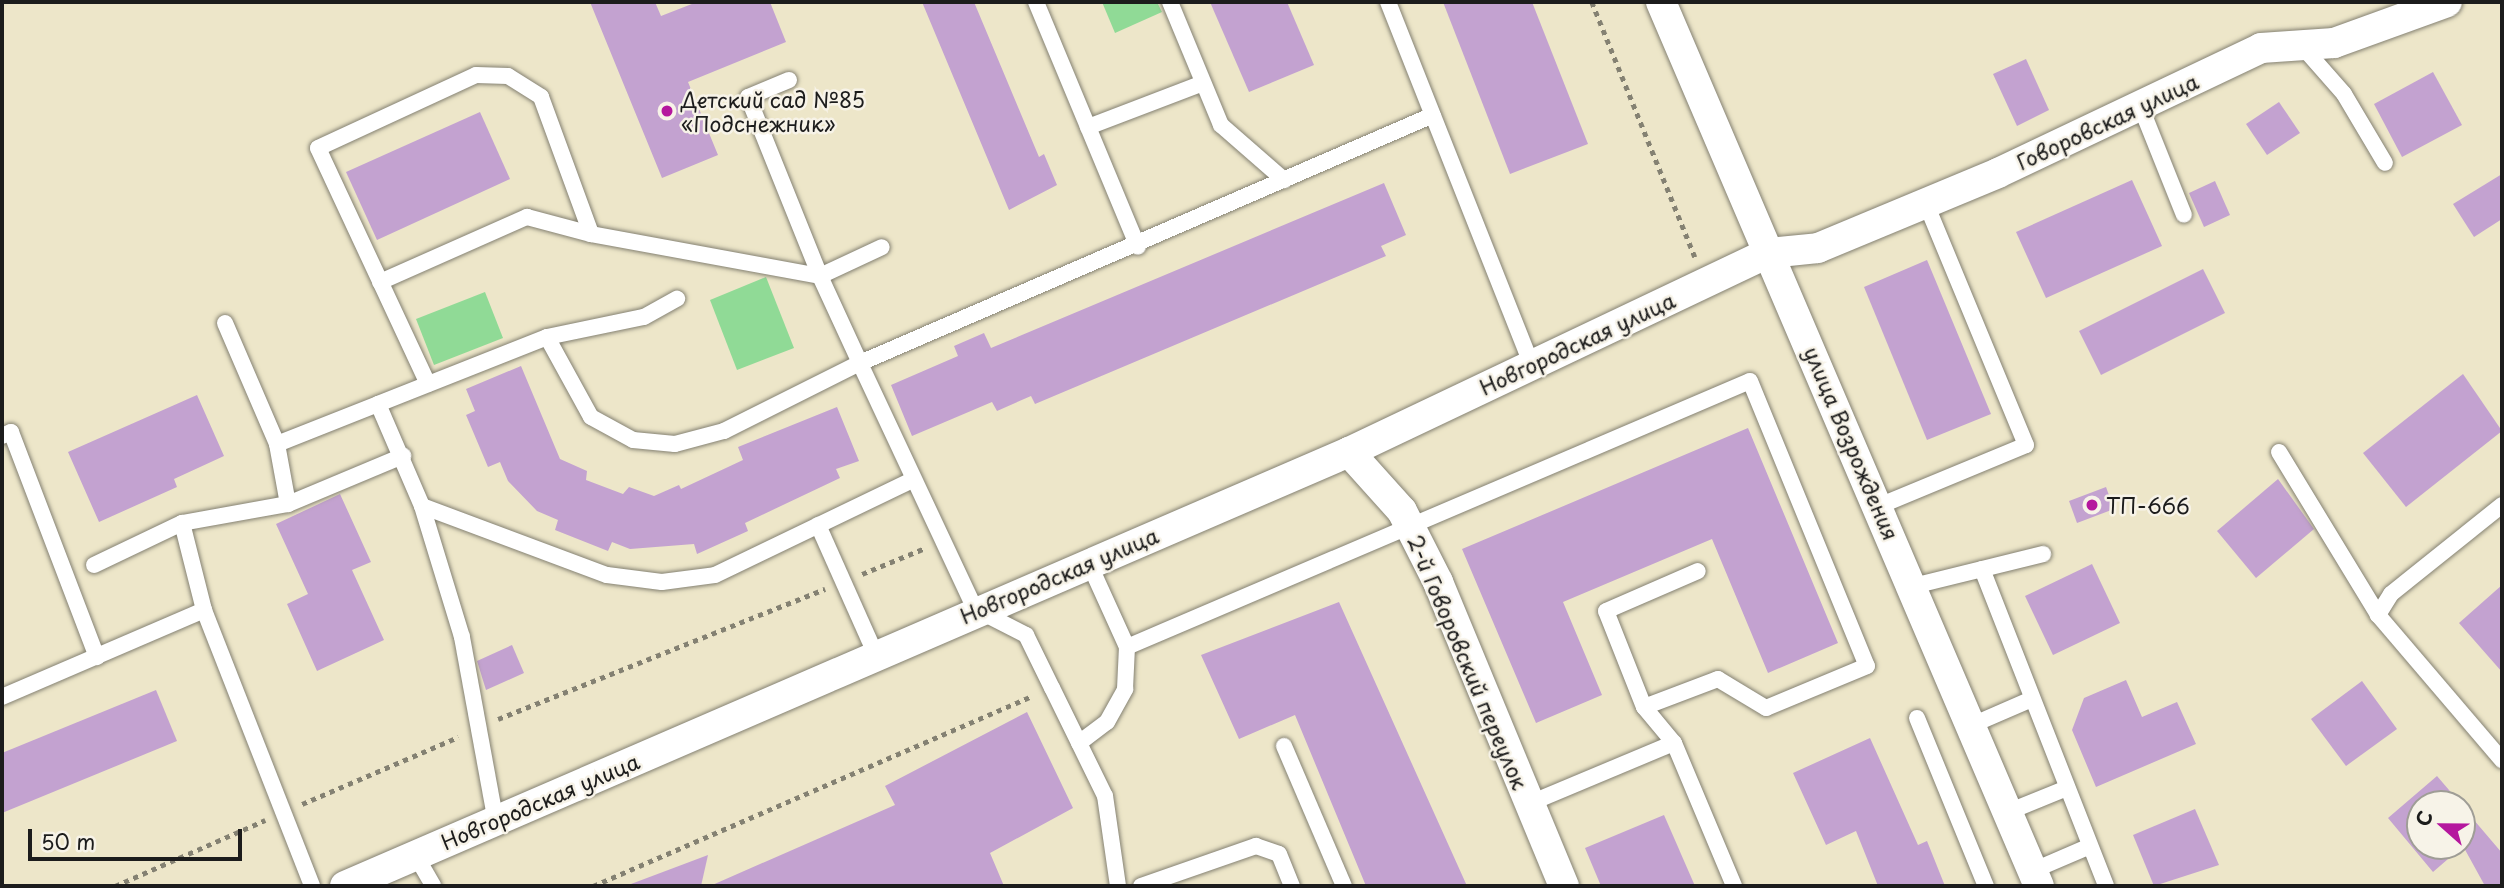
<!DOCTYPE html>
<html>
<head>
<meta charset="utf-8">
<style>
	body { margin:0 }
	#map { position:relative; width:2504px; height:888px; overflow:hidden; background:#ede6c9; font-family:"Playpen Sans",sans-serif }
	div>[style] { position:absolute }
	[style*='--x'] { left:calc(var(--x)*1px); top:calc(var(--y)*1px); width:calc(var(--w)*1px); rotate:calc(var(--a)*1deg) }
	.green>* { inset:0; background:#90da96 }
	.building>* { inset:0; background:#c3a2d0 }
	.path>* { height:4.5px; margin-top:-2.25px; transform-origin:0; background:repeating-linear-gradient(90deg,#848172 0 5px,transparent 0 10px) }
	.roads { filter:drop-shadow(0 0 2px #848172) drop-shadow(0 0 2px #848172) }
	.service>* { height:16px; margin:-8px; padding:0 8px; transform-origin:8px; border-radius:8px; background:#fff }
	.minor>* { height:30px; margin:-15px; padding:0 15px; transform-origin:15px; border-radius:15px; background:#fff }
	.dots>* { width:19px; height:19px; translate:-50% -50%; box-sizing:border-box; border:4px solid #f7f3e8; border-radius:50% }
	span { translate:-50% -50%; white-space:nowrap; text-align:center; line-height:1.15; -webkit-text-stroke:5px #f7f3e8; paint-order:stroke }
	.poi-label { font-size:21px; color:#1c1c1c }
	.left { translate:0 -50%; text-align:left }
	.street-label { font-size:21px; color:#1c1c1c }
	.frame { position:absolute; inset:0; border:4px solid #1c1c1c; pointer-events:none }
	.north { position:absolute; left:2406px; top:790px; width:70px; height:70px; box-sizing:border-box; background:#f7f3e8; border:2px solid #9f9d96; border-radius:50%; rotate:291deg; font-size:19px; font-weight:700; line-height:28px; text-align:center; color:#1c1c1c }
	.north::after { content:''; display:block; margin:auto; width:24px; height:32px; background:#b5179e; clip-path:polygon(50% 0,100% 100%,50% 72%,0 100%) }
	.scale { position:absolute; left:28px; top:829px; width:214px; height:32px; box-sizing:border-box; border:4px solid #1c1c1c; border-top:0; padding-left:9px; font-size:21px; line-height:24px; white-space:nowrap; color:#1c1c1c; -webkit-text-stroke:5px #f7f3e8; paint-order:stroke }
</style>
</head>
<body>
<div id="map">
	<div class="green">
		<div style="clip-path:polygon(1102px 2px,1157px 2px,1162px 12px,1115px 33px)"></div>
		<div style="clip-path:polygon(766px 277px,794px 348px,737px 370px,710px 300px)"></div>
		<div style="clip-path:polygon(485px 292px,503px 338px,434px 365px,416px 319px)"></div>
	</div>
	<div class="building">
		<div style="clip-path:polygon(590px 2px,655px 2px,661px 16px,697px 2px,770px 2px,786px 42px,688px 82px,718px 155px,662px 178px)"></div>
		<div style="clip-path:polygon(922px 2px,974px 2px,1039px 157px,1044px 154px,1057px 185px,1009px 210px)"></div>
		<div style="clip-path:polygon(1210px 2px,1287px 2px,1314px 65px,1249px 92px)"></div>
		<div style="clip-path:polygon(1443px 2px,1532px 2px,1588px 144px,1510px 174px)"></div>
		<div style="clip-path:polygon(2026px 59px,2049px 110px,2017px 126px,1993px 74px)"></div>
		<div style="clip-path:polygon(2433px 72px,2462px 125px,2402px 157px,2374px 104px)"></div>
		<div style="clip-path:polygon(2279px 102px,2300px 133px,2267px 155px,2246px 124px)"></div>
		<div style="clip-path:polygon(480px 112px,510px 179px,377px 240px,346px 172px)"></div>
		<div style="clip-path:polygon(2502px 174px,2502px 219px,2474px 237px,2453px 204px)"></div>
		<div style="clip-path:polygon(2132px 180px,2162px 246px,2046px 298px,2016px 232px)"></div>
		<div style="clip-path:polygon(2215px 181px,2230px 215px,2204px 227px,2189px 193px)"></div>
		<div style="clip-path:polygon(1384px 183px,1406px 235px,1381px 246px,1386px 256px,1035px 404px,1031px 396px,997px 411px,992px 402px,912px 436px,891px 385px,958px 356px,954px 346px,984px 333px,991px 348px)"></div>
		<div style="clip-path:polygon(1927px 260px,1991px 414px,1927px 440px,1864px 287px)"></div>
		<div style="clip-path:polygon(2203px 269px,2225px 313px,2101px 375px,2079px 331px)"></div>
		<div style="clip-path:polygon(521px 366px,560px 459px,587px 471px,586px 480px,623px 494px,629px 487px,654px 496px,679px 485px,681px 489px,743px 460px,738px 447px,837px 407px,859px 461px,836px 469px,840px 478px,745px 523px,748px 531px,697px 554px,694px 544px,630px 549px,612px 542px,608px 551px,555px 530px,558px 520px,537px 511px,508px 481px,500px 462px,488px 467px,466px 415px,475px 411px,466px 389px)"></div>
		<div style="clip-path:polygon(2463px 374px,2502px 431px,2406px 507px,2363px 453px)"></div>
		<div style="clip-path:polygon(197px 395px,224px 456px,174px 479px,177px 487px,99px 522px,68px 452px)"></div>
		<div style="clip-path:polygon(1748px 428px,1838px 643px,1768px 673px,1712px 539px,1563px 602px,1602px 695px,1536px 723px,1462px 549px)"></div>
		<div style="clip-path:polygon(2278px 479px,2314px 529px,2256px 578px,2217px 531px)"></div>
		<div style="clip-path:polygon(2106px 487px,2114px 509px,2077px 523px,2069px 501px)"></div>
		<div style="clip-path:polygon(340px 494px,371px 562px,352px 570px,384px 640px,317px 671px,287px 604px,308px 594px,276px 524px)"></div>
		<div style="clip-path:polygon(2092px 564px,2120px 623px,2053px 655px,2025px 596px)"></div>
		<div style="clip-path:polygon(2502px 585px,2502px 672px,2459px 623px)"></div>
		<div style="clip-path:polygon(1339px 602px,1467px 886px,1366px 886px,1295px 715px,1239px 739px,1201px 655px)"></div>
		<div style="clip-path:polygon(512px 645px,524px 673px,486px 690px,477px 661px)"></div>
		<div style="clip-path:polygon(2126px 680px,2142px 717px,2177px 702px,2196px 744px,2096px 787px,2072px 730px,2084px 698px)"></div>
		<div style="clip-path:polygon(2362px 681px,2397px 729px,2346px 766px,2311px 719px)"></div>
		<div style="clip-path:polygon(156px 690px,177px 741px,2px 813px,2px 753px)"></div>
		<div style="clip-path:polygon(1027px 712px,1073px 808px,990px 853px,1004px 886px,710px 886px,895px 805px,885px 786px)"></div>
		<div style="clip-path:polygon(1870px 738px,1918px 845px,1927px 841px,1945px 886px,1878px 886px,1856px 831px,1826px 845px,1793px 773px)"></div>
		<div style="clip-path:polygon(2437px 776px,2461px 804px,2420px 804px,2420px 846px,2462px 846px,2462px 806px,2502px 853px,2502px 886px,2485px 886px,2463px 846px,2433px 872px,2388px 818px)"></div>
		<div style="clip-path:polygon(2195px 809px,2219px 865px,2154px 886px,2133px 835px)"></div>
		<div style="clip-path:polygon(1664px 815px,1695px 886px,1601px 886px,1585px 848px)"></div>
		<div style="clip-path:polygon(708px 855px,701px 886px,632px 886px,631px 884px)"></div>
	</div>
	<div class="path">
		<div style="--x:1592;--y:2;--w:275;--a:68"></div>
		<div style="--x:862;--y:574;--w:68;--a:-22.4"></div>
		<div style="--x:498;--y:719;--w:352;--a:-21.7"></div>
		<div style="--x:302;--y:804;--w:170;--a:-23.2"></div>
		<div style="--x:115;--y:886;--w:164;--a:-23.7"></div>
		<div style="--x:593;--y:886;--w:479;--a:-23.4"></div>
	</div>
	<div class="roads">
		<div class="service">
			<div style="--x:1036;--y:2;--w:265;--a:67.4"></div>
			<div style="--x:1170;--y:2;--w:133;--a:67.5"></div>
			<div style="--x:1221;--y:125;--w:84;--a:41.1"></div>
			<div style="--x:1388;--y:2;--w:391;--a:68.4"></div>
			<div style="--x:2301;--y:45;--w:65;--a:48.7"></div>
			<div style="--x:2344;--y:94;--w:80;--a:59.3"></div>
			<div style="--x:789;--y:80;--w:44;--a:157.5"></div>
			<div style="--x:748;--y:97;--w:193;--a:68.1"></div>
			<div style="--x:2140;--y:105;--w:118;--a:68.2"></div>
			<div style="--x:1088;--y:127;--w:123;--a:-20.9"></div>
			<div style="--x:380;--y:282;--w:161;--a:-23.9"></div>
			<div style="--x:527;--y:217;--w:66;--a:14.9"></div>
			<div style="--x:225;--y:323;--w:132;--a:66.7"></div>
			<div style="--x:277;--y:444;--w:109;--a:-21.6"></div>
			<div style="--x:547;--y:337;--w:99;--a:-11.7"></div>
			<div style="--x:644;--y:317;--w:38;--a:-29"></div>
			<div style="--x:428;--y:384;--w:260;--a:-115"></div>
			<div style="--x:318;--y:148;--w:174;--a:-24.8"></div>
			<div style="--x:476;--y:75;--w:32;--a:2"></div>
			<div style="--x:508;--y:76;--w:39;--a:32"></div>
			<div style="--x:541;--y:97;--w:146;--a:69.9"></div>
			<div style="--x:591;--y:234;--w:233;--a:10.4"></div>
			<div style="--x:2;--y:436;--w:10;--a:-24"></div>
			<div style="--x:11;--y:432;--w:241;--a:69.1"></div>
			<div style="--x:277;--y:444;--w:61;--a:79.6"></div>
			<div style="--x:2279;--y:452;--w:191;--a:58.7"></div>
			<div style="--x:2502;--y:505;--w:142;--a:141.3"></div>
			<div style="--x:2391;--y:594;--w:25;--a:122"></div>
			<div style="--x:2378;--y:615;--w:191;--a:49.5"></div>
			<div style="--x:422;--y:506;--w:197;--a:20.5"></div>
			<div style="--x:607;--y:575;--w:55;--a:7.3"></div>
			<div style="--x:662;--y:582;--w:53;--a:-7.5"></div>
			<div style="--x:715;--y:575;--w:219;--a:-25.7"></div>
			<div style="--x:1879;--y:506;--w:159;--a:-22.5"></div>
			<div style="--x:2026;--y:445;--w:262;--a:-112.5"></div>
			<div style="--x:182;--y:523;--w:90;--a:75.8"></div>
			<div style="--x:818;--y:525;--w:142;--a:66"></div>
			<div style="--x:1088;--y:561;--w:94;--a:65.6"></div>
			<div style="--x:1127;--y:647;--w:677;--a:-23.12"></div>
			<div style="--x:1750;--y:381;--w:308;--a:67.7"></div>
			<div style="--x:1867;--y:666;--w:109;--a:157.4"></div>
			<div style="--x:1766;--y:708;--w:56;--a:-148.9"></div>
			<div style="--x:1718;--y:679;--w:79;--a:159.3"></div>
			<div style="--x:94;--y:565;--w:98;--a:-25.5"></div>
			<div style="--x:182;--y:523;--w:108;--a:-10.2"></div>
			<div style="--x:288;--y:504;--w:125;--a:-22.7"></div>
			<div style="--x:1982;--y:569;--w:340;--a:68.6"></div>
			<div style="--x:1913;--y:586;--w:134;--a:-13.8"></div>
			<div style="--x:2;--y:697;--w:220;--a:-23.3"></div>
			<div style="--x:204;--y:610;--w:296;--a:68.6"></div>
			<div style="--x:1917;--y:718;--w:182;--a:67.7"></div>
			<div style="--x:1972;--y:725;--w:65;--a:-23.4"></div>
			<div style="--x:1079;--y:743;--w:35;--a:-37"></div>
			<div style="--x:1107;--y:722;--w:38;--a:-61"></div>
			<div style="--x:1125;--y:689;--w:42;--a:-87.3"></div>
			<div style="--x:1674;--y:743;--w:47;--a:-129.8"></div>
			<div style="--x:1644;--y:707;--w:103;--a:-111.6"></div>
			<div style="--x:1606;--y:611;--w:100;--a:-23.5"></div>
			<div style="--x:1284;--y:746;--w:152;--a:66.8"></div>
			<div style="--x:1528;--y:804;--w:158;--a:-22.7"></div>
			<div style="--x:1674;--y:743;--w:155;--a:67.2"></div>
			<div style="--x:2008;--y:812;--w:64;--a:-22.1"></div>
			<div style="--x:495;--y:817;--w:183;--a:-100.4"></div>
			<div style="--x:462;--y:637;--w:137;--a:-107"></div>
			<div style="--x:422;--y:506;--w:111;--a:-113.3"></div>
			<div style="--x:378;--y:404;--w:182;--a:-21.6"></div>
			<div style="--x:547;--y:337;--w:91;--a:61.2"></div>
			<div style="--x:591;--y:417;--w:48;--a:28.7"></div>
			<div style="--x:633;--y:440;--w:42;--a:5.4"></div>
			<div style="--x:675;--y:444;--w:51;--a:-14.9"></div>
			<div style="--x:724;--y:431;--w:152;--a:-26.6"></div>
			<div style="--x:860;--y:363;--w:96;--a:-114.7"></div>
			<div style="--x:820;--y:276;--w:68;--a:-25.1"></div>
			<div style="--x:416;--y:856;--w:34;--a:60"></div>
			<div style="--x:2032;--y:871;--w:63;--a:-23.3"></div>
			<div style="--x:1118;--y:886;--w:91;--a:-98.2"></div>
			<div style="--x:1105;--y:796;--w:120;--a:-116.1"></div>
			<div style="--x:1052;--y:688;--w:59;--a:-116.1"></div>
			<div style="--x:1026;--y:635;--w:57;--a:-153"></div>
			<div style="--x:975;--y:609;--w:272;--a:-115.1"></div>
			<div style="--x:860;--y:363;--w:624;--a:-23.4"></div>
			<div style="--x:1141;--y:886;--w:122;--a:-19.2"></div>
			<div style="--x:1256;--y:846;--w:24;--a:19"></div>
			<div style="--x:1279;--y:854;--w:35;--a:68"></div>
		</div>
		<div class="minor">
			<div style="--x:1661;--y:2;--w:961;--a:66.85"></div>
			<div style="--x:1349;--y:452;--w:79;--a:48.1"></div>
			<div style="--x:1402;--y:511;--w:80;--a:63.1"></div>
			<div style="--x:1438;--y:582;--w:329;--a:67.5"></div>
			<div style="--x:345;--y:886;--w:1094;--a:-23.38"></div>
			<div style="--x:1349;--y:452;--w:465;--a:-25.4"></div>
			<div style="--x:1769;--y:253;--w:49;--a:-5.8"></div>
			<div style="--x:1818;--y:248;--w:195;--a:-22.6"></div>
			<div style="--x:1998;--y:173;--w:291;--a:-25.4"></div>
			<div style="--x:2261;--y:48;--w:73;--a:-3.9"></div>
			<div style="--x:2334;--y:43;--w:120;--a:-19.9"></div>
		</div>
	</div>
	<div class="dots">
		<div style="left:667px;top:111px;background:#b5179e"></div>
		<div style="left:2092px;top:505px;background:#b5179e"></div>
	</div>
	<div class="poi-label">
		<span class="left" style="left:681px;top:111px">Детский сад №85<br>«Подснежник»</span>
		<span class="left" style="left:2106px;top:505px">ТП-666</span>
	</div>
	<div class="street-label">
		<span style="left:2107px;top:121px;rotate:-25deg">Говоровская улица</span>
		<span style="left:1577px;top:343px;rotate:-25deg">Новгородская улица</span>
		<span style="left:1852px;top:443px;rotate:67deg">улица Возрождения</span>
		<span style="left:1059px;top:575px;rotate:-23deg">Новгородская улица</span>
		<span style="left:1468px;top:662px;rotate:67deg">2-й Говоровский переулок</span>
		<span style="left:540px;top:801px;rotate:-23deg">Новгородская улица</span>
	</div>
	<div class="frame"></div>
	<div class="north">С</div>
	<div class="scale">50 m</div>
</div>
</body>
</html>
